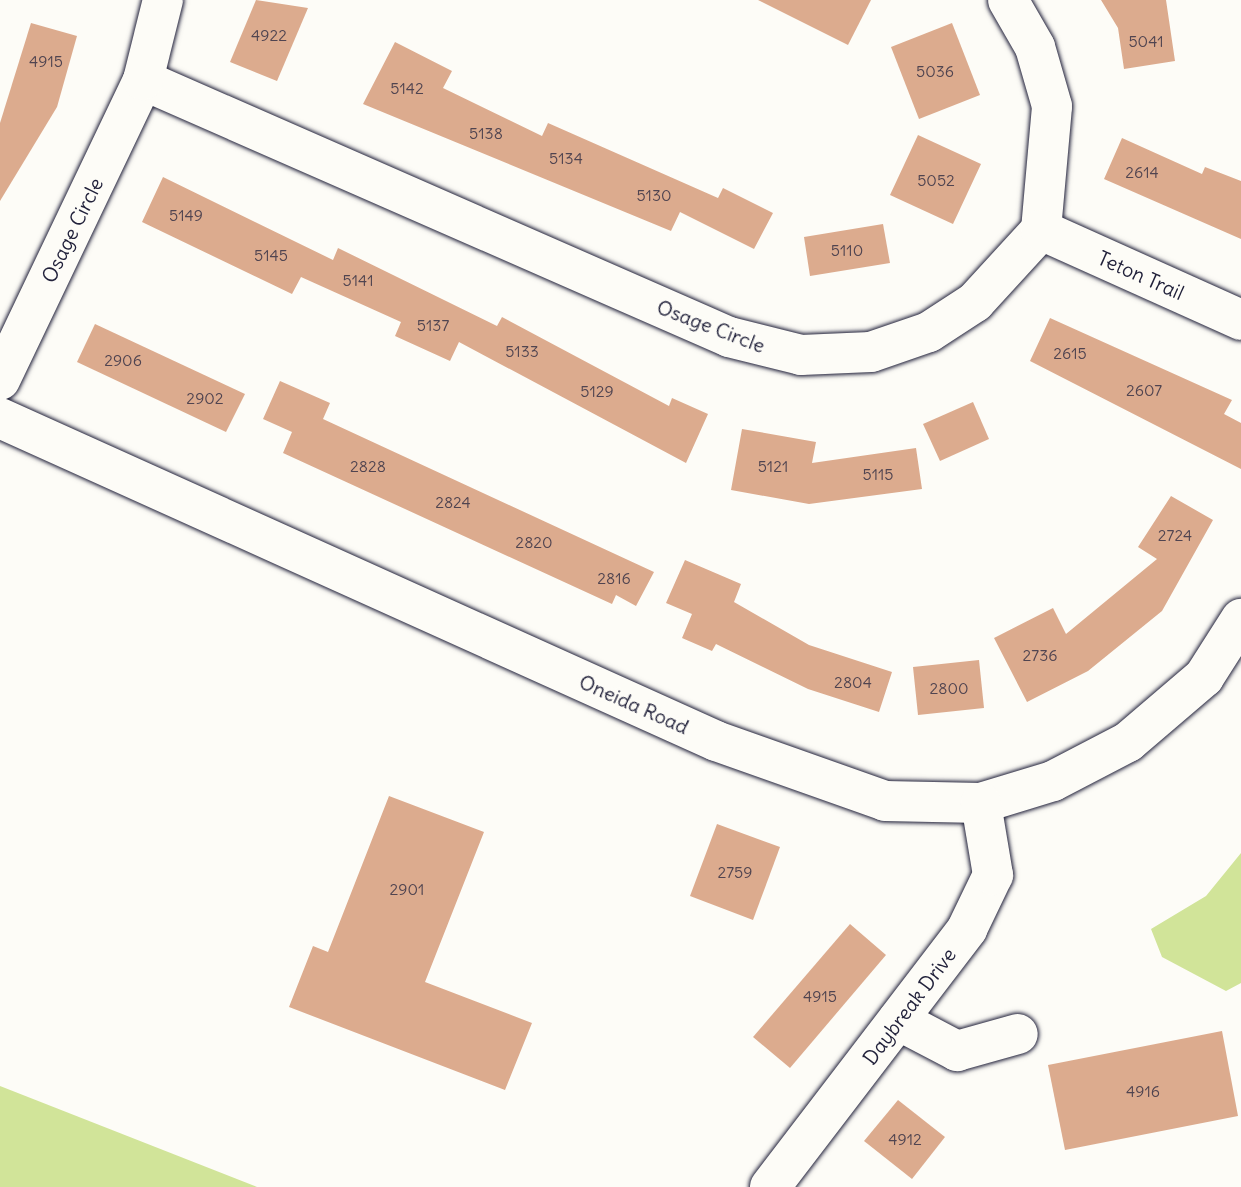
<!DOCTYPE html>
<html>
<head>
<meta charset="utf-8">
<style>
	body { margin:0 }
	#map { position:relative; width:1241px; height:1187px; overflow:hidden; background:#fdfcf7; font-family:Delius,sans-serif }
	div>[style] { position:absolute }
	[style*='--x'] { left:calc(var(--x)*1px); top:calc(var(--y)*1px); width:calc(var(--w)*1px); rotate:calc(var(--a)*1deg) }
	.green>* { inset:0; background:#d1e499 }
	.building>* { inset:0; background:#dcab8e }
	.roads { filter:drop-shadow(0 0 2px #22223b) drop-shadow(0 0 2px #22223b) }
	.minor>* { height:40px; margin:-20px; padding:0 20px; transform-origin:20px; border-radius:20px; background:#fdfcf7 }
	span { translate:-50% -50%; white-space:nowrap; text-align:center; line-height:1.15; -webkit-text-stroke:7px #fdfcf7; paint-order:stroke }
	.number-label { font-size:16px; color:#504450 }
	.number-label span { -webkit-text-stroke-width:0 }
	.street-label { font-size:20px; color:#22223b }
</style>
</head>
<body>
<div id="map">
	<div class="green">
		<div style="clip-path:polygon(1241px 853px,1241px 983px,1226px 991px,1162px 957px,1151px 929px,1206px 896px)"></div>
		<div style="clip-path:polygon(0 1086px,257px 1187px,0 1187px)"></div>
	</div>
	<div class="building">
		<div style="clip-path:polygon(256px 0,308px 8px,277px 81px,230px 62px)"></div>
		<div style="clip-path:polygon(758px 0,871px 0,848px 45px)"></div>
		<div style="clip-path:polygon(1101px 0,1166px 0,1175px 61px,1124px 69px,1118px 28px)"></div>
		<div style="clip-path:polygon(31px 23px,77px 36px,57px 107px,0 201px,0 123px)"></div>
		<div style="clip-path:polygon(952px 23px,980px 95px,919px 119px,891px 47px)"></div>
		<div style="clip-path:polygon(395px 42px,452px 71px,443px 88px,542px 136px,548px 123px,718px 198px,723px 188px,773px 213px,754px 249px,680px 212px,671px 231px,363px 104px)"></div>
		<div style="clip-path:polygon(918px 135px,981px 164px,953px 224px,890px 195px)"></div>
		<div style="clip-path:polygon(1122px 138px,1202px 174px,1205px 167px,1241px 181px,1241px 239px,1104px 179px)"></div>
		<div style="clip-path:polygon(163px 177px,333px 260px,338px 248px,497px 326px,502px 317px,669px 406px,672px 398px,708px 414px,686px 463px,459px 342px,450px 361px,395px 336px,401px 322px,301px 277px,292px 294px,142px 222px)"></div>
		<div style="clip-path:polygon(883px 224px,890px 263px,810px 276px,804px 237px)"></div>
		<div style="clip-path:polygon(1050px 318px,1232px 400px,1224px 414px,1241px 423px,1241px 469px,1030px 361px)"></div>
		<div style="clip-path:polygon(95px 324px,245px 394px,226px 432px,77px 362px)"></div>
		<div style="clip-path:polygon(280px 381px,330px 403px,323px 419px,654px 572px,636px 606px,616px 595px,612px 604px,283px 453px,292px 432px,263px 419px)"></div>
		<div style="clip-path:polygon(973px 402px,989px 439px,940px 461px,923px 424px)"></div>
		<div style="clip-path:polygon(742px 429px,816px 442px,812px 463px,916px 448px,922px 489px,809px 504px,731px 490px)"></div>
		<div style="clip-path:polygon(1171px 496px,1213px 520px,1162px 611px,1088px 671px,1027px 702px,994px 638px,1053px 608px,1066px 634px,1157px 559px,1138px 547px)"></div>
		<div style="clip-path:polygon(685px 560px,741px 584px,734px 602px,809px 645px,892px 672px,879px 712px,808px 689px,716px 644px,712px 651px,682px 638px,692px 614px,666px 603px)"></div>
		<div style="clip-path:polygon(979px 660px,984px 708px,918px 715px,913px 667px)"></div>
		<div style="clip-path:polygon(389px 796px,484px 832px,425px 982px,532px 1023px,505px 1090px,289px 1007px,313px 946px,328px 952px)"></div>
		<div style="clip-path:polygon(717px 824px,780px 847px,753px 920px,690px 896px)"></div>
		<div style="clip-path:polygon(850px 924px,886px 955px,790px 1068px,753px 1037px)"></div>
		<div style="clip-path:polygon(1222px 1031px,1238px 1116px,1065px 1150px,1048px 1065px)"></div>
		<div style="clip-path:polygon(898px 1100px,945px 1137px,912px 1179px,864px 1141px)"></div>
	</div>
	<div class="roads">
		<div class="minor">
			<div style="--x:143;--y:80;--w:640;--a:23.68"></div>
			<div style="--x:729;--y:337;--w:74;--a:14"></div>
			<div style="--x:801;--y:355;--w:70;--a:-2.5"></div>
			<div style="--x:871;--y:352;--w:61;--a:-19"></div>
			<div style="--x:929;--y:332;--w:55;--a:-33.1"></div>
			<div style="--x:975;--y:302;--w:98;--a:-47.5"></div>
			<div style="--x:1041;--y:230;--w:124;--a:-84.9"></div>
			<div style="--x:1052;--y:106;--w:61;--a:-106.1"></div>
			<div style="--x:1035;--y:47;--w:54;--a:-119.9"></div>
			<div style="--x:1041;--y:230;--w:219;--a:24.2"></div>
			<div style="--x:0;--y:380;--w:332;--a:-64.5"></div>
			<div style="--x:143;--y:80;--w:82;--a:-76"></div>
			<div style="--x:0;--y:418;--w:785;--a:24.28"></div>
			<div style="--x:716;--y:741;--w:179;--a:19.5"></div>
			<div style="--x:885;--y:801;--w:96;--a:1.2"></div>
			<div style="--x:981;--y:803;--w:75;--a:-17"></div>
			<div style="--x:1053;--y:781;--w:85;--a:-27.5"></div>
			<div style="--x:1128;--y:742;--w:100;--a:-40.5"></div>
			<div style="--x:1204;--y:677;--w:69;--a:-57.5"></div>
			<div style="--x:898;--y:1020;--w:67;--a:27.7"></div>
			<div style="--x:957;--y:1051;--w:63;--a:-15.6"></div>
			<div style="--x:770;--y:1187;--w:325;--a:-52.6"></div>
			<div style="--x:967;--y:929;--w:60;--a:-64.3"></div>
			<div style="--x:993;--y:875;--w:73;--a:-99.5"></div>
		</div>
	</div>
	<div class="number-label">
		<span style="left:269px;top:35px">4922</span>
		<span style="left:1146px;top:41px">5041</span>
		<span style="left:46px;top:61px">4915</span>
		<span style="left:935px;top:71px">5036</span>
		<span style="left:407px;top:88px">5142</span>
		<span style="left:486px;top:133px">5138</span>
		<span style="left:566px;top:158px">5134</span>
		<span style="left:1142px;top:172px">2614</span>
		<span style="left:936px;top:180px">5052</span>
		<span style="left:654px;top:195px">5130</span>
		<span style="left:186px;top:215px">5149</span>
		<span style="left:847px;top:250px">5110</span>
		<span style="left:271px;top:255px">5145</span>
		<span style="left:358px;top:280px">5141</span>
		<span style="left:433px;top:325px">5137</span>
		<span style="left:522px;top:351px">5133</span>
		<span style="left:1070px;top:353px">2615</span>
		<span style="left:123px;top:360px">2906</span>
		<span style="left:1144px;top:390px">2607</span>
		<span style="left:597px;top:391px">5129</span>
		<span style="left:205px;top:398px">2902</span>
		<span style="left:368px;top:466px">2828</span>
		<span style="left:773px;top:466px">5121</span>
		<span style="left:878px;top:474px">5115</span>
		<span style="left:453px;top:502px">2824</span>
		<span style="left:1175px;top:535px">2724</span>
		<span style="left:534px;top:542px">2820</span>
		<span style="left:614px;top:578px">2816</span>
		<span style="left:1040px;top:655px">2736</span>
		<span style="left:853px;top:682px">2804</span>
		<span style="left:949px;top:688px">2800</span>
		<span style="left:735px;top:872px">2759</span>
		<span style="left:407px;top:889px">2901</span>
		<span style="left:820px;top:996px">4915</span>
		<span style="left:1143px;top:1091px">4916</span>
		<span style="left:905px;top:1139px">4912</span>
	</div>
	<div class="street-label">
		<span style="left:72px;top:230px;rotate:-64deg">Osage Circle</span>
		<span style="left:1141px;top:275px;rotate:24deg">Teton Trail</span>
		<span style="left:711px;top:326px;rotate:21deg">Osage Circle</span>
		<span style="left:634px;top:704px;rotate:24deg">Oneida Road</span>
		<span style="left:909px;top:1006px;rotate:-53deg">Daybreak Drive</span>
	</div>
</div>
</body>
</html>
